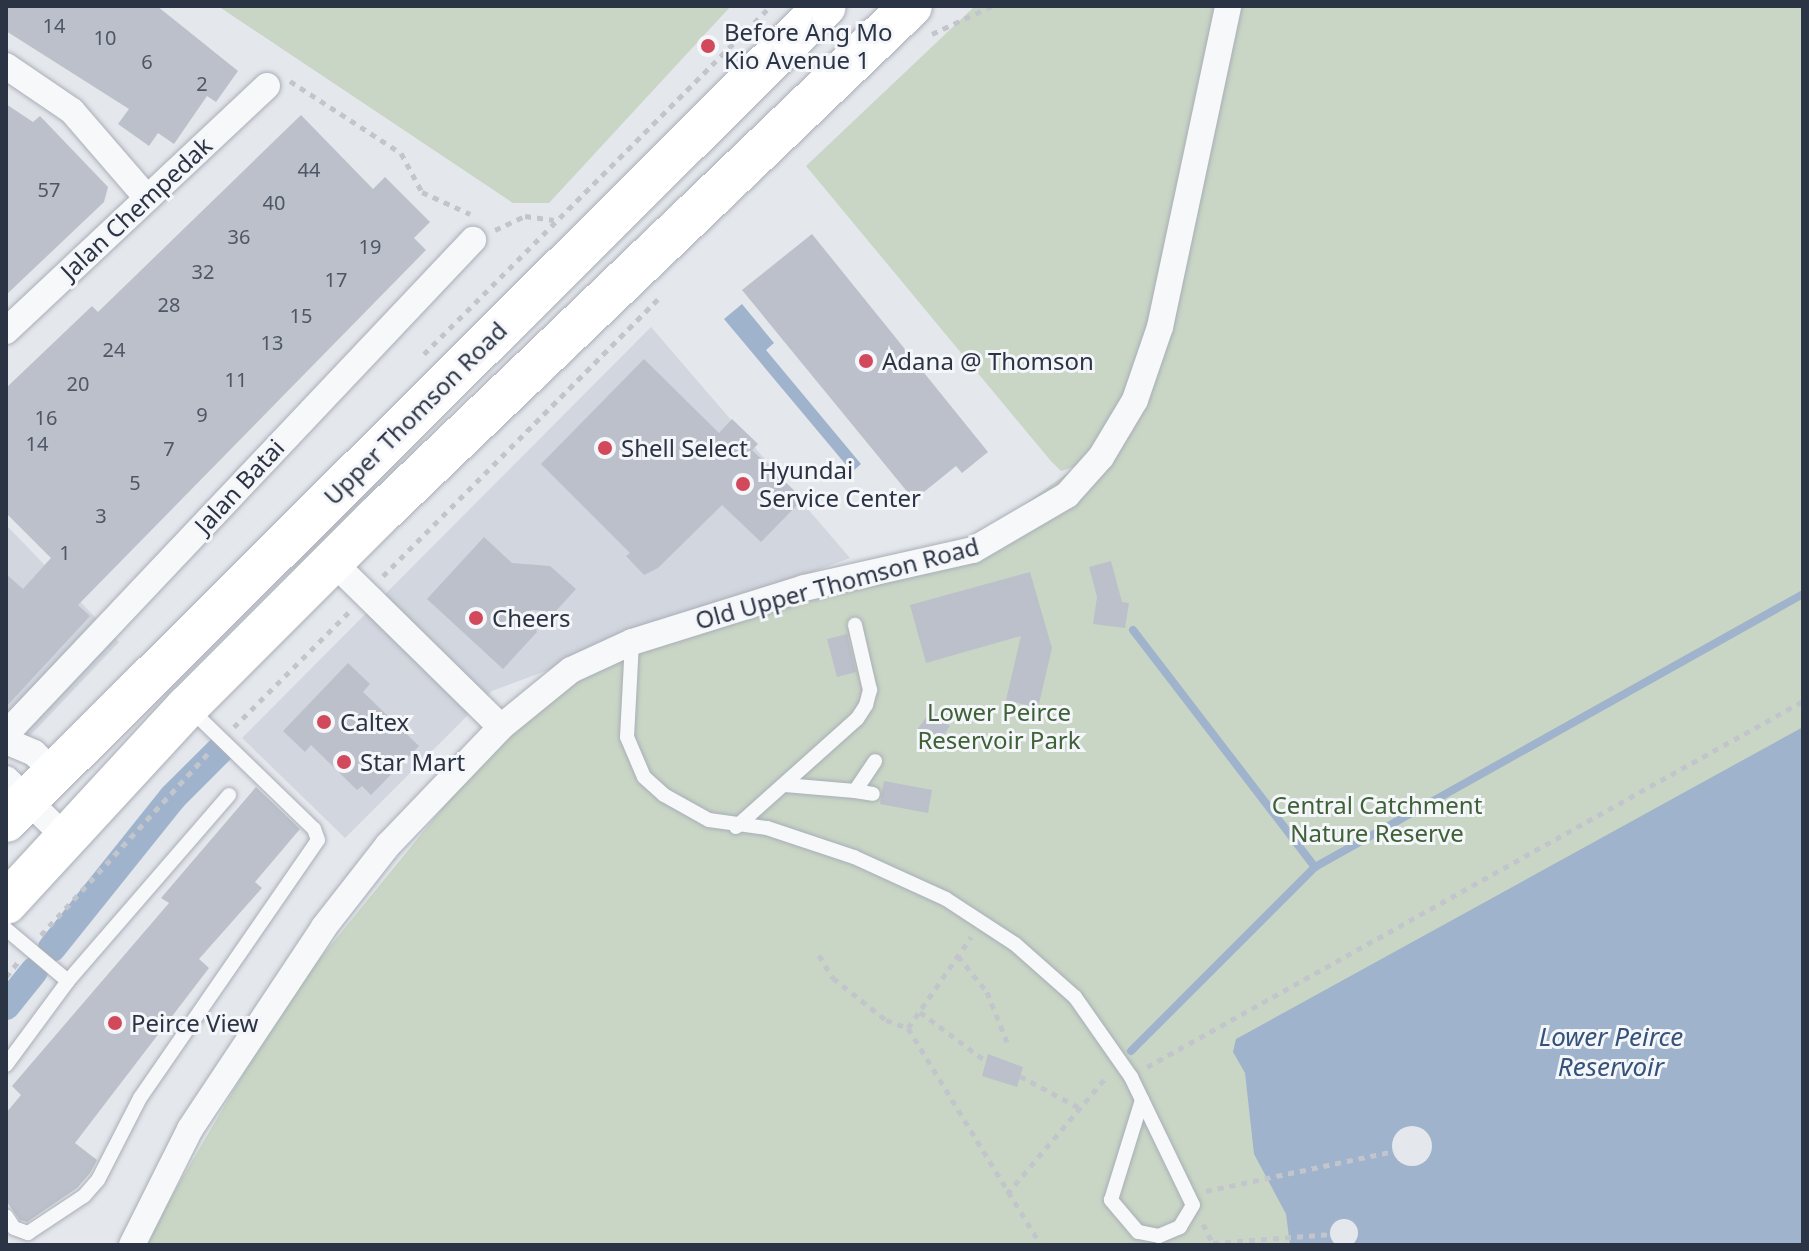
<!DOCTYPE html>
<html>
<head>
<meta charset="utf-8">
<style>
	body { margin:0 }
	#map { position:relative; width:1809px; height:1251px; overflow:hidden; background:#e4e7ec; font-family:"Noto Sans",sans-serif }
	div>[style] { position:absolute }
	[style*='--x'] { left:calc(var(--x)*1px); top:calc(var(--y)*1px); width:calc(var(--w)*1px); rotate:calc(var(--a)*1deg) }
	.built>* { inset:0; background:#d2d6de }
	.green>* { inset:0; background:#c9d6c5 }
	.water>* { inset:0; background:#9fb4cc }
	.pier>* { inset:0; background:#e4e7ec }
	.round { border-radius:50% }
	.stream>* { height:8px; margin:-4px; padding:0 4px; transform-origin:4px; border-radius:4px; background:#9fb4cc }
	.canal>* { height:28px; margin:-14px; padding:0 14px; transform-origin:14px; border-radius:14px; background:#9fb4cc }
	.building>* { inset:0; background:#bbc0ca }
	.path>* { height:5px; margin-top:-2.5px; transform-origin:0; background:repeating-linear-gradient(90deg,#c2c5cb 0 6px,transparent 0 12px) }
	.roads { filter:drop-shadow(0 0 2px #a9aeb7) drop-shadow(0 0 2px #a9aeb7) }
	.lane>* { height:14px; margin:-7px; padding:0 7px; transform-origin:7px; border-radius:7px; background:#f7f8fa }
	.street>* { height:26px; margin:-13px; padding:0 13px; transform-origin:13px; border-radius:13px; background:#f7f8fa }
	.primary>* { height:42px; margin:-21px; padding:0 21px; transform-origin:21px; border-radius:21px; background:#fff }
	.dots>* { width:22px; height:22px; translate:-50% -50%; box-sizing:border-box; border:4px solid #f4f6f9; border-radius:50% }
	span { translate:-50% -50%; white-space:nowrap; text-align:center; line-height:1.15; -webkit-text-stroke:6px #f4f6f9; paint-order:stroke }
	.number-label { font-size:20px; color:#4f5766 }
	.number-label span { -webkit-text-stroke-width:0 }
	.poi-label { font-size:24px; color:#2b3445 }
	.left { translate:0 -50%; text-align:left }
	.street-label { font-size:24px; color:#2b3445 }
	.park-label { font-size:24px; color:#3f6138 }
	.water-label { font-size:26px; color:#34527a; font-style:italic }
	.frame { position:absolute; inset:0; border:8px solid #2b3445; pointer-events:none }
</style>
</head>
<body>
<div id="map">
	<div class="built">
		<div style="clip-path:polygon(651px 327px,850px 558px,492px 691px,345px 838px,242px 738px)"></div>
		<div style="clip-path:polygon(9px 528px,119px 642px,7px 760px,6px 529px)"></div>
	</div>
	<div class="green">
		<div style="clip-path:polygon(218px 6px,731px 6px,549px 203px,513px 203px)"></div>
		<div style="clip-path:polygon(975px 6px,1803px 6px,1803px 1245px,143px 1245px,287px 999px,471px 773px,567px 681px,632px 642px,977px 539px,1077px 466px,1061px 471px,1050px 460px,806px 166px)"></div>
	</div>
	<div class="water">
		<div style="clip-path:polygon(742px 304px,774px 343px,766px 350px,861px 464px,852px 472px,724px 319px)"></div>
		<div style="clip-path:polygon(1803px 727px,1803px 1245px,1290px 1245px,1286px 1214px,1254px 1154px,1245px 1073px,1233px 1052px,1236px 1039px)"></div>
	</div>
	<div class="pier">
		<div class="round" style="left:1392px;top:1126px;width:40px;height:40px"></div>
		<div class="round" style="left:1330px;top:1219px;width:28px;height:28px"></div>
	</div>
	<div class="stream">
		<div style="--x:1133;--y:630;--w:299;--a:52.5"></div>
		<div style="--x:1315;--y:867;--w:559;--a:-29.22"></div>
		<div style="--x:1131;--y:1051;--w:260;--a:-45"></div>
	</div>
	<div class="canal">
		<div style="--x:52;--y:948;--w:193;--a:-51.3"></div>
		<div style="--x:173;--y:797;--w:65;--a:-45"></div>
		<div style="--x:6;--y:1006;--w:45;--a:-51.3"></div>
	</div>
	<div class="building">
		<div style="clip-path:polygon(6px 6px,157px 6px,238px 71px,216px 102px,207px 96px,174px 144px,158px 133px,149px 146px,118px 124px,129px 109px,6px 31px)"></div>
		<div style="clip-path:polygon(6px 104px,33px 122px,40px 116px,108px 187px,104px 202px,6px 295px)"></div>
		<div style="clip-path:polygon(301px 115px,373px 189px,385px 177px,430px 222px,414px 238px,426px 250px,78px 605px,90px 616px,6px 707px,6px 574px,23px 589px,51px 558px,6px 513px,6px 388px,92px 306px,98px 312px)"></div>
		<div style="clip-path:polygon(812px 234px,988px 452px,962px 473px,956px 466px,914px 500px,742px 290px)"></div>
		<div style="clip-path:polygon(644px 359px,719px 433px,732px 419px,758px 444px,752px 450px,803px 499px,761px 542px,722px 505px,658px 568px,644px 575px,626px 556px,630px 553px,541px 464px)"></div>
		<div style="clip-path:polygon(484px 537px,512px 563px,550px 566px,576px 589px,555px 612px,531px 610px,537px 632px,503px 669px,427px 599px)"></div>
		<div style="clip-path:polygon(1111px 561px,1122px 602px,1129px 603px,1125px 628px,1093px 624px,1097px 597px,1089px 567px)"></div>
		<div style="clip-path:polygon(1030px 572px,1052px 648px,1038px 708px,1006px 700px,1021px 636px,926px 663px,910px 605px)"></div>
		<div style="clip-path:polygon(847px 634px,856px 672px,837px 677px,827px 639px)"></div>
		<div style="clip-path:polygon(348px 663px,370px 684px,363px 692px,419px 746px,371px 795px,362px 786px,357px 790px,311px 745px,305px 752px,283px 731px)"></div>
		<div style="clip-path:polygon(931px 711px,950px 726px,937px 745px,916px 731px)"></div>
		<div style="clip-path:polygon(884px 781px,932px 790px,928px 813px,880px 804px)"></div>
		<div style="clip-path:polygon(256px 787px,300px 829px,255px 882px,262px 888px,199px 959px,209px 968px,75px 1143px,97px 1160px,90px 1173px,77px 1188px,27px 1222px,20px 1220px,6px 1201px,6px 1113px,21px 1095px,12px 1086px,169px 903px,161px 898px)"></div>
		<div style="clip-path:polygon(988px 1054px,1023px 1067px,1017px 1087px,982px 1076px)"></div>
	</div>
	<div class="path">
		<div style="--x:932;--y:34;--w:66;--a:-25"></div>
		<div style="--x:290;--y:81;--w:132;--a:33"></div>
		<div style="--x:401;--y:153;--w:44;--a:61.7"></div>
		<div style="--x:422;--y:192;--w:53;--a:24.6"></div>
		<div style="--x:495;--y:230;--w:33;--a:-25"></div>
		<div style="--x:525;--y:216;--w:29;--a:8"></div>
		<div style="--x:424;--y:354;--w:491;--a:-45.1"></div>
		<div style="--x:383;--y:576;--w:390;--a:-45.2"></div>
		<div style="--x:234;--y:727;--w:163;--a:-45"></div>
		<div style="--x:41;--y:935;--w:250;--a:-47.4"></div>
		<div style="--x:819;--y:955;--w:27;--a:59"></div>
		<div style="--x:833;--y:978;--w:68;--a:38.4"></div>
		<div style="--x:886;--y:1020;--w:23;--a:20"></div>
		<div style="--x:908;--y:1028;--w:255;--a:58.5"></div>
		<div style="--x:958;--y:956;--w:46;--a:51.1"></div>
		<div style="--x:987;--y:992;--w:59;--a:68.2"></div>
		<div style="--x:6;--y:977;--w:21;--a:-51"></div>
		<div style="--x:920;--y:1012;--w:82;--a:36.6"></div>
		<div style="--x:908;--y:1028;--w:111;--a:-55.3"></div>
		<div style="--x:1147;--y:1067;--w:751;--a:-29.16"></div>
		<div style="--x:1020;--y:1076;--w:68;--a:28.1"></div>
		<div style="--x:1206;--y:1191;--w:192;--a:-12"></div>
		<div style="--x:1007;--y:1194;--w:155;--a:-49.7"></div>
		<div style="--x:1203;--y:1224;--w:22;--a:63"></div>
		<div style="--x:1213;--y:1243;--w:119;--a:-4.3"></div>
	</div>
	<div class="roads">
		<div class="lane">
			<div style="--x:632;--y:642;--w:95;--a:93"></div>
			<div style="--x:627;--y:737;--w:43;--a:67"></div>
			<div style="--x:644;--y:777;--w:27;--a:42"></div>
			<div style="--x:664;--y:795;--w:51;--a:29.1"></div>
			<div style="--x:709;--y:820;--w:59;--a:7.9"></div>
			<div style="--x:767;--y:828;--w:92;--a:18.4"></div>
			<div style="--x:854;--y:857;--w:101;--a:24.5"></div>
			<div style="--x:946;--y:899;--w:82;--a:33.1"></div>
			<div style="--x:1015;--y:944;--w:80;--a:41.5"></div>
			<div style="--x:1075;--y:997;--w:98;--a:55"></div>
			<div style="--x:1131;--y:1077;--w:142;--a:64.2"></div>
			<div style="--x:1193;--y:1205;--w:26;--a:121"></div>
			<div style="--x:1180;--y:1227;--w:23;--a:157"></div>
			<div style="--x:1159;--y:1236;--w:21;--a:-169"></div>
			<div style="--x:1138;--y:1232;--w:42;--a:-130.2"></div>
			<div style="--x:1111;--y:1200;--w:105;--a:-72.8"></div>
			<div style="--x:785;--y:785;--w:70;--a:4.9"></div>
			<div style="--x:855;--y:791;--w:36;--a:-56"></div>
			<div style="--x:855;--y:791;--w:18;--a:9"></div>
			<div style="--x:736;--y:827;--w:162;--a:-41.8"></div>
			<div style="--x:857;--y:719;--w:17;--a:-57"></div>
			<div style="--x:866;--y:705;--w:16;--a:-75"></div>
			<div style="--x:870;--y:690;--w:67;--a:-103"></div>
			<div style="--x:6;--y:929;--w:81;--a:40"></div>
			<div style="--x:6;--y:1065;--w:104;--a:-53.6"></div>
			<div style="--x:68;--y:981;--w:246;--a:-49.1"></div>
			<div style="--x:6;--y:1216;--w:14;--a:56"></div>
			<div style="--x:14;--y:1228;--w:15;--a:20"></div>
			<div style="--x:28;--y:1233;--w:67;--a:-33.5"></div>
			<div style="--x:84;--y:1196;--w:21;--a:-49"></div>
			<div style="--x:98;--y:1180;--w:92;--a:-62.9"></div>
			<div style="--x:140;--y:1098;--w:313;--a:-55.4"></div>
			<div style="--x:318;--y:840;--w:12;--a:-110"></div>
			<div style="--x:314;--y:829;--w:171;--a:-135.9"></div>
		</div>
		<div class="street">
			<div style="--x:6;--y:66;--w:80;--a:34.3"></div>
			<div style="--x:72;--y:111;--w:115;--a:49.2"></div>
			<div style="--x:6;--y:331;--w:358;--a:-43.2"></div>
			<div style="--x:333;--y:562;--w:235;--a:44.5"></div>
			<div style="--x:6;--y:734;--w:680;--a:-46.61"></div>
			<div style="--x:6;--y:741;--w:30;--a:23"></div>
			<div style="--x:34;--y:753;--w:28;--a:44"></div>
			<div style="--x:6;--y:779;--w:83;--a:44.5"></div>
			<div style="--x:132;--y:1245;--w:130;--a:-63.4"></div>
			<div style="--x:190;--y:1129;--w:242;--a:-56.4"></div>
			<div style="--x:324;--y:927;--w:104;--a:-52"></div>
			<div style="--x:388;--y:845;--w:163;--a:-46.2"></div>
			<div style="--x:501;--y:727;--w:90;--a:-39.2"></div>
			<div style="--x:571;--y:670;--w:67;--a:-24.7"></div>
			<div style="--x:632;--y:642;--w:180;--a:-17.4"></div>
			<div style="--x:804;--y:588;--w:173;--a:-12.7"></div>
			<div style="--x:973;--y:550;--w:109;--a:-30.3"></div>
			<div style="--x:1067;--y:495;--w:51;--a:-48.2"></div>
			<div style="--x:1101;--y:457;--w:66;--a:-59.2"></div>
			<div style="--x:1135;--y:400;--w:77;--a:-71.1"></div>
			<div style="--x:1160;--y:327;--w:328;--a:-78"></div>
		</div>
		<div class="primary">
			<div style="--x:6;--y:821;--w:1155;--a:-44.86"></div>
			<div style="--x:6;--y:903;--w:267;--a:-47.3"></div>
			<div style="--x:187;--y:707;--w:269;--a:-45"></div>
			<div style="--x:377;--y:517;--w:739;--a:-43.74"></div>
		</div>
	</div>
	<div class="dots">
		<div style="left:708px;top:46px;background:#d1495b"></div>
		<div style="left:866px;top:361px;background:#d1495b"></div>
		<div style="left:605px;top:448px;background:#d1495b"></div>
		<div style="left:743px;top:484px;background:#d1495b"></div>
		<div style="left:476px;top:618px;background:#d1495b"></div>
		<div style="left:324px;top:722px;background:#d1495b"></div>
		<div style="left:344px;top:762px;background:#d1495b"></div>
		<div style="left:115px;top:1023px;background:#d1495b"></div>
	</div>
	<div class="number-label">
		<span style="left:54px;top:25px">14</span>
		<span style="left:105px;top:37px">10</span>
		<span style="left:147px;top:61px">6</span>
		<span style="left:202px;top:83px">2</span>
		<span style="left:309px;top:169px">44</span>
		<span style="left:49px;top:189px">57</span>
		<span style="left:274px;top:202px">40</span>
		<span style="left:239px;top:236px">36</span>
		<span style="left:370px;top:246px">19</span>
		<span style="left:203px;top:271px">32</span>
		<span style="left:336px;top:279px">17</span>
		<span style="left:169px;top:304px">28</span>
		<span style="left:301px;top:315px">15</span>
		<span style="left:272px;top:342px">13</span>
		<span style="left:114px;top:349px">24</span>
		<span style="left:236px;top:379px">11</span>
		<span style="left:78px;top:383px">20</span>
		<span style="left:202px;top:414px">9</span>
		<span style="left:46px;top:417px">16</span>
		<span style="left:37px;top:443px">14</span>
		<span style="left:169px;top:448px">7</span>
		<span style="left:135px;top:482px">5</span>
		<span style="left:101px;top:515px">3</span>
		<span style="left:65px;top:552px">1</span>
	</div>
	<div class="poi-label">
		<span class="left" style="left:724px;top:46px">Before Ang Mo<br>Kio Avenue 1</span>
		<span class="left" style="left:882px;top:361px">Adana @ Thomson</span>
		<span class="left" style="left:621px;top:448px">Shell Select</span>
		<span class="left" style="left:759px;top:484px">Hyundai<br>Service Center</span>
		<span class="left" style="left:492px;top:618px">Cheers</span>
		<span class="left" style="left:340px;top:722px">Caltex</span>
		<span class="left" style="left:360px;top:762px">Star Mart</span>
		<span class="left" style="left:131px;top:1023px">Peirce View</span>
	</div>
	<div class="street-label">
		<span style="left:136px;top:208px;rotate:-43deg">Jalan Chempedak</span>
		<span style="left:415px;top:413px;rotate:-45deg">Upper Thomson Road</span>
		<span style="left:239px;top:486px;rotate:-47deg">Jalan Batai</span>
		<span style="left:837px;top:583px;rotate:-15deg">Old Upper Thomson Road</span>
	</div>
	<div class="park-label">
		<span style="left:999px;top:726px">Lower Peirce<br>Reservoir Park</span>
		<span style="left:1377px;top:819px">Central Catchment<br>Nature Reserve</span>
	</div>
	<div class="water-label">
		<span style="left:1611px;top:1052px">Lower Peirce<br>Reservoir</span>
	</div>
	<div class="frame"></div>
</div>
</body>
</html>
